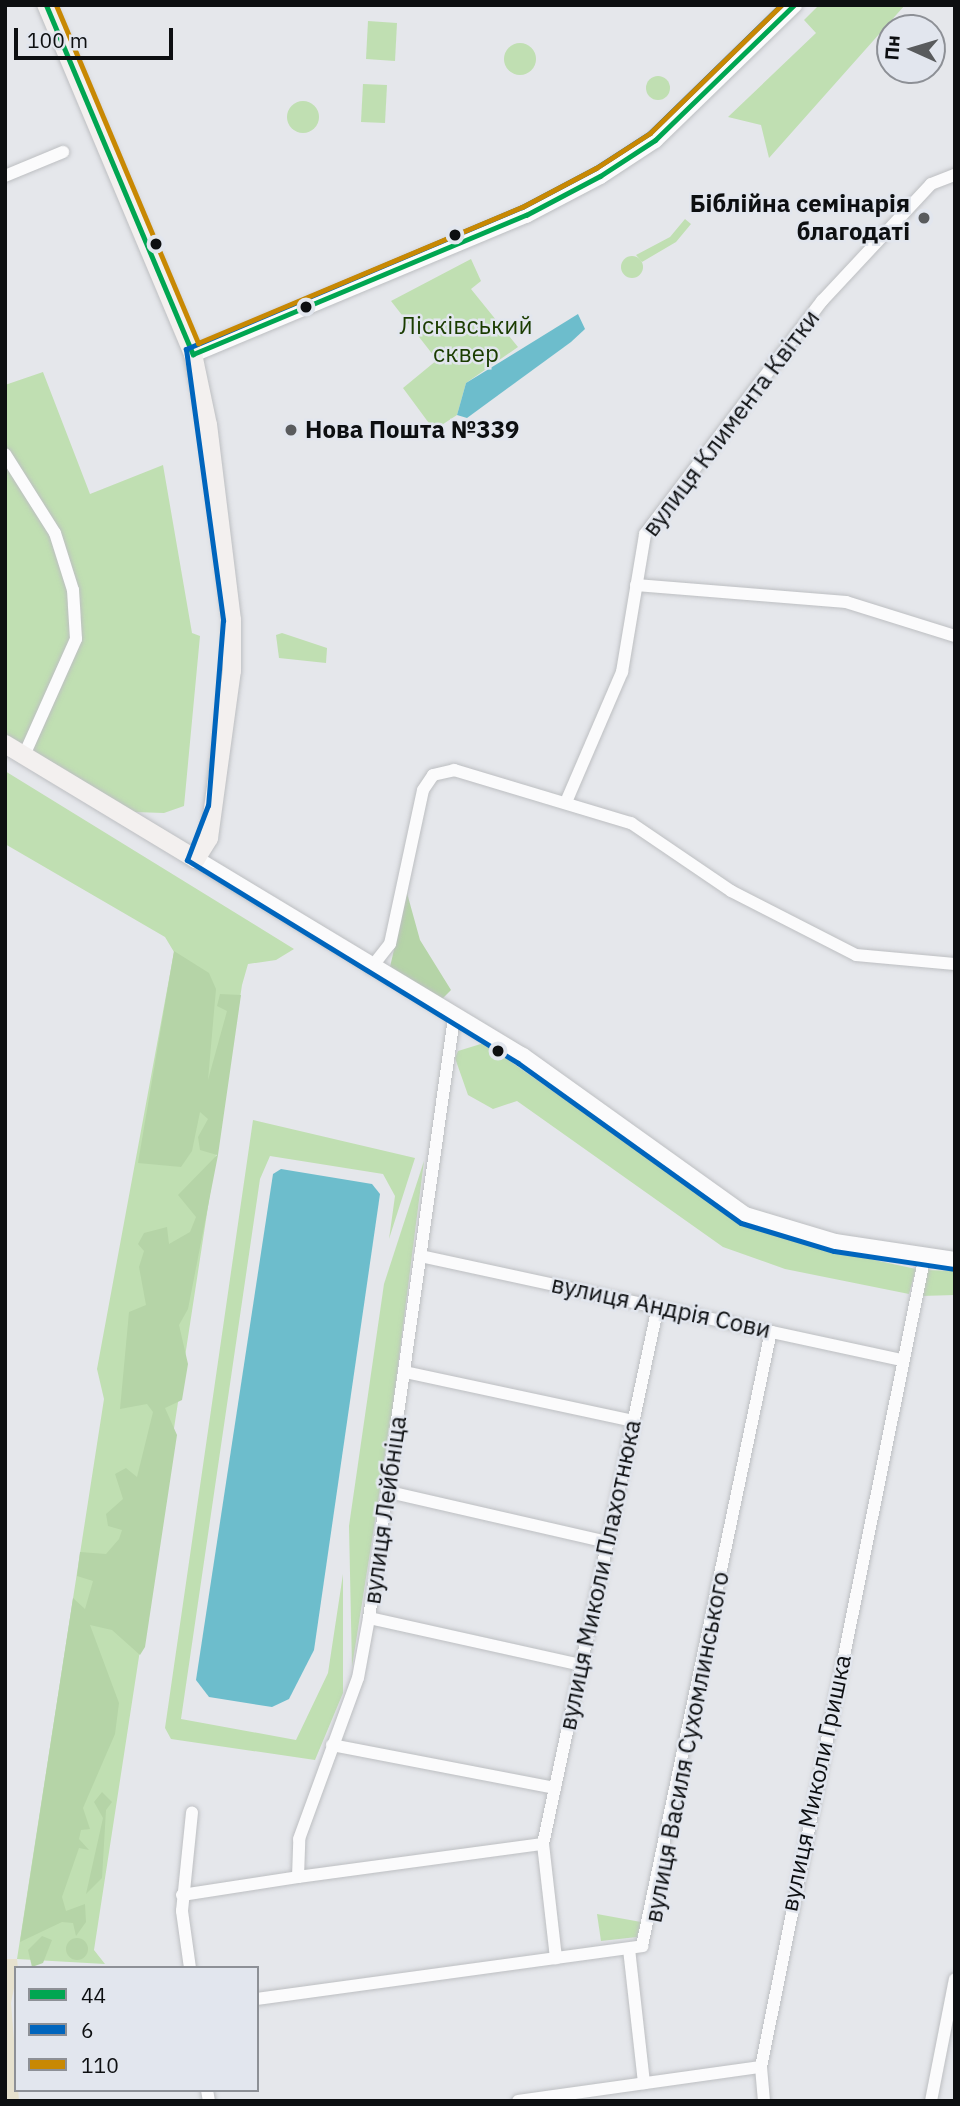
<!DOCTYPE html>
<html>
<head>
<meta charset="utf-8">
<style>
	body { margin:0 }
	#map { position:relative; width:960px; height:2106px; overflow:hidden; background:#e5e7eb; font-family:"IBM Plex Sans",sans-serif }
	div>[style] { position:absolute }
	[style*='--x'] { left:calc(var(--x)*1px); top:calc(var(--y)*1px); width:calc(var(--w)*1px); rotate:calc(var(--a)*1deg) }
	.green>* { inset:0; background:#c0dfb2 }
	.round { border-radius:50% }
	.forest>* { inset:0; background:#b5d4a7 }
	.sand>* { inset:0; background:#e6e1ce }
	.water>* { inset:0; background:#6dbdcc }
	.roads { filter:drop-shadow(0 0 2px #bdbfc2) drop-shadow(0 0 2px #bdbfc2) }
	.minor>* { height:12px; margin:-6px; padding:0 6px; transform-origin:6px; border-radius:6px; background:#fbfbfc }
	.tertiary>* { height:16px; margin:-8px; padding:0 8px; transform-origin:8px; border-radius:8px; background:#fbfbfc }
	.secondary>* { height:18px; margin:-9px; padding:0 9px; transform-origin:9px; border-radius:9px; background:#f3f0ef }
	.bus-1>* { height:5px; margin:-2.5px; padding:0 2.5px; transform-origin:2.5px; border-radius:2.5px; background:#00a651 }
	.bus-2>* { height:5px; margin:-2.5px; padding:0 2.5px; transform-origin:2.5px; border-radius:2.5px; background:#0065bd }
	.bus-3>* { height:5px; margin:-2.5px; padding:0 2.5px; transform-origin:2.5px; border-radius:2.5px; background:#c88803 }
	.dots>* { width:19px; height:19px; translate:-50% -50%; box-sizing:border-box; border:4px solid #e2e6ee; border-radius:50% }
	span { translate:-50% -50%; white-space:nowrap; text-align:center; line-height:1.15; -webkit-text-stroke:5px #e2e6ee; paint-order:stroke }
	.poi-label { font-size:24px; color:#0d0f11; font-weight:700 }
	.right { translate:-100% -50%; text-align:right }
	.left { translate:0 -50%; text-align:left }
	.park-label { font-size:24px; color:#1a3c00 }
	.street-label { font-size:24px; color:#0d0f11 }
	.frame { position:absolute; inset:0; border:7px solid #0d0f11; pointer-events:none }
	.legend { position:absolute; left:14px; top:1966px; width:245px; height:126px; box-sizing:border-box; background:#e2e6ee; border:2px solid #8d9096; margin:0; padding:9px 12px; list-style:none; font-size:21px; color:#0d0f11 }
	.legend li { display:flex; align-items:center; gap:14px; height:35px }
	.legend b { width:35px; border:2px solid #8d9096 }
	.north { position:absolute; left:876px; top:14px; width:70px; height:70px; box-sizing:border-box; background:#e2e6ee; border:2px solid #8d9096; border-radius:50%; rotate:274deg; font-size:19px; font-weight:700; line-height:28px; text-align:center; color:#0d0f11 }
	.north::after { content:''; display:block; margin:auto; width:24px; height:32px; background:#595b5d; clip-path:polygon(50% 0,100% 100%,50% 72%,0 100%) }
	.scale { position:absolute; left:14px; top:28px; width:159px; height:32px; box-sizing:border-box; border:4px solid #0d0f11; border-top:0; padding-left:9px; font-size:21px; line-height:24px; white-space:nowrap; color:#0d0f11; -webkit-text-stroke:5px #e2e6ee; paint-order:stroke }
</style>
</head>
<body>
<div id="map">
	<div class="green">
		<div style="clip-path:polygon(819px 5px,905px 5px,769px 158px,761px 125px,728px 117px,816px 33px,804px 20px)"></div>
		<div style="clip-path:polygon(368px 21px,397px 23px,395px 61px,366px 59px)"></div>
		<div class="round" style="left:504px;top:43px;width:32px;height:32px"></div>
		<div class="round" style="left:646px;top:76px;width:24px;height:24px"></div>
		<div style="clip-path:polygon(363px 84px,387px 85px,385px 123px,361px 122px)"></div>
		<div class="round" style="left:287px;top:101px;width:32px;height:32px"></div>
		<div style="clip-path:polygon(685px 219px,691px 224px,676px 242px,642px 262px,636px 255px,670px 237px)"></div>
		<div class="round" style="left:621px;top:256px;width:22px;height:22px"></div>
		<div style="clip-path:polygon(471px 259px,481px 281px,471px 289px,518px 347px,466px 383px,457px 415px,434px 430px,403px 388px,437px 360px,391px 301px)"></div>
		<div style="clip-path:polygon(43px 372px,90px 494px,163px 465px,192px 633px,200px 636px,184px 806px,164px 813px,134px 812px,5px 735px,5px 385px)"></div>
		<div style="clip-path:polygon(282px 633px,327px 648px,326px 663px,279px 658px,276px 635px)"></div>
		<div style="clip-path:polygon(5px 771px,294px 949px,276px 960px,248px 964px,242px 985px,94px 1950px,105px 1964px,17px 1959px,104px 1399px,97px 1369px,174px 952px,165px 937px,5px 844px)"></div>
		<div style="clip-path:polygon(484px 1043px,733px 1217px,814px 1247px,916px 1269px,909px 1294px,785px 1269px,723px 1247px,517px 1101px,493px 1109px,468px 1095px,455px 1058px,458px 1051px)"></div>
		<div style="clip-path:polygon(253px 1120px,415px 1158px,389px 1239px,395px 1196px,383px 1174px,270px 1156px,260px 1179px,181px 1719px,296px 1740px,328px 1673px,343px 1574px,343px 1693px,315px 1760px,171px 1739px,165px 1728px)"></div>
		<div style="clip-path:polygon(424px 1161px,392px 1412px,352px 1667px,349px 1526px,384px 1284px)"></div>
		<div style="clip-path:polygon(926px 1270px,955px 1271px,955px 1295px,921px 1296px)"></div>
		<div style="clip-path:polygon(597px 1914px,641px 1922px,637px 1937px,601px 1941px)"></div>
	</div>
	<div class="forest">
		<div style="clip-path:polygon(407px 893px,420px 940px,451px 990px,439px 1002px,390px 967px)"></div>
		<div style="clip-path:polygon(174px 951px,209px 973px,216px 989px,208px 1080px,227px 1011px,217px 1006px,220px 994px,241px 995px,218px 1155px,188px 1309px,179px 1325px,188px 1364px,182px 1400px,165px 1408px,177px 1435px,145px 1647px,140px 1655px,112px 1630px,90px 1625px,119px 1703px,115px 1734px,83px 1808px,90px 1829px,81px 1830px,79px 1839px,89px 1850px,79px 1848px,62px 1897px,66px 1911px,85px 1904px,86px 1922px,76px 1936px,73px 1923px,62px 1922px,20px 1942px,73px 1598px,85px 1609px,93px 1581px,77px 1576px,80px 1552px,106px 1554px,119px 1539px,122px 1530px,108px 1526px,106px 1514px,123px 1499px,115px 1474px,126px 1468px,137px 1477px,153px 1412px,147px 1404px,120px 1409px,129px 1312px,146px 1305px,139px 1267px,144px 1251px,138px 1244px,144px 1233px,167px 1227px,169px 1244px,190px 1232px,196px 1217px,178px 1195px,217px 1155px,200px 1150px,198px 1137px,208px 1119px,200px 1112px,192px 1151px,181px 1167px,138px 1163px)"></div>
		<div style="clip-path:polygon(102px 1792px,112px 1802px,106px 1810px,102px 1878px,86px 1894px,103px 1818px,94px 1802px)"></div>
		<div style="clip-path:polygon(42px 1936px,52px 1940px,43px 1963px,32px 1967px,28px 1950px)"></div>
		<div class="round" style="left:66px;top:1938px;width:22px;height:22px"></div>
	</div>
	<div class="sand">
		<div style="clip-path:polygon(5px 1959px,17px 1959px,18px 1968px,11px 2003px,19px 2101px,5px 2101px)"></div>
	</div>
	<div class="water">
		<div style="clip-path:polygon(578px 314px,585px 329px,571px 342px,467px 418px,457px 415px,466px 383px)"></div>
		<div style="clip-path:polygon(281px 1169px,372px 1184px,380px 1194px,314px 1650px,289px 1699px,272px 1707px,209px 1697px,196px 1680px,273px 1174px)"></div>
	</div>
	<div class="roads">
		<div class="minor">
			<div style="--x:5;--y:176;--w:63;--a:-22.5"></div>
			<div style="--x:5;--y:454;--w:93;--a:57.7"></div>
			<div style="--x:55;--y:533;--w:60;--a:72.5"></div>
			<div style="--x:73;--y:590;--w:49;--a:86.5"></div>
			<div style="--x:76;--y:639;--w:127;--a:114.1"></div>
			<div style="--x:636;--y:585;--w:211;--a:4.6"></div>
			<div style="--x:846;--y:602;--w:114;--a:17.3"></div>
			<div style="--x:566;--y:802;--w:142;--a:-66.7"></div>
			<div style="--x:622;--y:672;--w:140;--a:-80.5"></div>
			<div style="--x:645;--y:534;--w:293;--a:-52.8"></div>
			<div style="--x:822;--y:301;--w:160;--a:-47"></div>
			<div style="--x:931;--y:184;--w:26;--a:-21"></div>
			<div style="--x:371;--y:968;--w:31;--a:-52"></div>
			<div style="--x:390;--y:944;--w:157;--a:-77.9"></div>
			<div style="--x:423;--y:790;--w:18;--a:-56"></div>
			<div style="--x:433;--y:775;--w:22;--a:-13"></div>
			<div style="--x:454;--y:770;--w:185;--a:16.7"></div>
			<div style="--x:631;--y:823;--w:121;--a:34.2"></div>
			<div style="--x:731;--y:891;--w:140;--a:27.1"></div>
			<div style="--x:856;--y:955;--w:99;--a:5.2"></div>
			<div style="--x:420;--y:1256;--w:493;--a:12.2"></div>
			<div style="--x:405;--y:1372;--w:233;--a:12.1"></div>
			<div style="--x:389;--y:1492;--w:224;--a:12.9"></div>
			<div style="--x:369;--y:1618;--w:217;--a:12.5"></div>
			<div style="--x:332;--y:1745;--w:227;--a:10.9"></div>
			<div style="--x:543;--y:1844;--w:115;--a:83.5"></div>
			<div style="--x:298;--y:1877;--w:247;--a:-7.7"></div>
			<div style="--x:543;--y:1844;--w:550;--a:-77.93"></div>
			<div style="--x:182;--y:1895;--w:117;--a:-8.8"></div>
			<div style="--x:298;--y:1877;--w:38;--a:-88"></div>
			<div style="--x:299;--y:1839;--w:171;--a:-69.9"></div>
			<div style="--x:358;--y:1678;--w:61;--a:-79.6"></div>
			<div style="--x:369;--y:1618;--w:606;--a:-81.94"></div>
			<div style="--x:629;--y:1949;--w:135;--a:83.6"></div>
			<div style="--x:190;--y:1968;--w:58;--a:-98"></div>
			<div style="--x:182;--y:1911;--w:99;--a:-84.2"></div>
			<div style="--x:257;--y:1999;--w:389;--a:-7.8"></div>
			<div style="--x:642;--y:1946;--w:628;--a:-78.15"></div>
			<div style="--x:761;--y:2067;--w:34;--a:85"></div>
			<div style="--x:207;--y:2090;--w:11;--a:80"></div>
			<div style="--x:518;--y:2101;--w:245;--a:-8"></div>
			<div style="--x:761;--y:2067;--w:823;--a:-78.58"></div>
			<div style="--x:931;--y:2101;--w:124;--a:-78.9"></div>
		</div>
		<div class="tertiary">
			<div style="--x:193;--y:354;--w:361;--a:-22.7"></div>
			<div style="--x:526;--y:215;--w:84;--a:-27.8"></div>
			<div style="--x:600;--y:176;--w:66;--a:-33.2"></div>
			<div style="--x:655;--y:140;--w:194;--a:-44.2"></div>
			<div style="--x:196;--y:859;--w:382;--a:31.1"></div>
			<div style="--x:523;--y:1056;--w:273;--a:35.6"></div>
			<div style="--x:745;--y:1215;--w:94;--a:16.7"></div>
			<div style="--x:835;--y:1242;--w:121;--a:8.5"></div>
		</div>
		<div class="secondary">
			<div style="--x:5;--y:744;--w:223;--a:31.1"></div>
			<div style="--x:196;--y:859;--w:25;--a:-58"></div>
			<div style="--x:209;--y:838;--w:169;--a:-82.2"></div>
			<div style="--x:232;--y:671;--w:51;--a:-90"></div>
			<div style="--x:232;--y:620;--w:196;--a:-97"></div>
			<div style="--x:208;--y:425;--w:73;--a:-101.9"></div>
			<div style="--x:193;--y:354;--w:379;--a:-112.8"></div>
		</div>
	</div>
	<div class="bus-1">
		<div style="--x:46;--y:5;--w:379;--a:67.2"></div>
		<div style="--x:193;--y:354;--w:361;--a:-22.7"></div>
		<div style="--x:526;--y:215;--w:84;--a:-27.8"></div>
		<div style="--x:600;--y:176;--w:66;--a:-33.2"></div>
		<div style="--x:655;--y:140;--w:194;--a:-44.2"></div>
	</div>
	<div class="bus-2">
		<div style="--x:781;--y:5;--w:183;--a:135.7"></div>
		<div style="--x:650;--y:133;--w:64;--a:147.1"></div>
		<div style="--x:596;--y:168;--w:84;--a:152.2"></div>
		<div style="--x:522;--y:207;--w:365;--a:157.1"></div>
		<div style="--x:186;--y:349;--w:274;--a:82.2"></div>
		<div style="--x:223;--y:620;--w:186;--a:94.6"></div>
		<div style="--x:208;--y:805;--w:59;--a:110.9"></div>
		<div style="--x:187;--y:860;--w:388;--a:31.5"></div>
		<div style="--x:518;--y:1063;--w:274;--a:35.7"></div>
		<div style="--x:741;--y:1223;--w:97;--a:16.8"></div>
		<div style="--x:834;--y:1251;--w:121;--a:8.5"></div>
	</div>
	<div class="bus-3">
		<div style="--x:56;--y:5;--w:367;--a:67.2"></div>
		<div style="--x:198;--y:343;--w:351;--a:-22.8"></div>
		<div style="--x:522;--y:207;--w:84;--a:-27.8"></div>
		<div style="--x:596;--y:168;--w:64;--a:-32.9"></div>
		<div style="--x:650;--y:133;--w:183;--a:-44.3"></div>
	</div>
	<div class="dots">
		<div style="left:924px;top:218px;background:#595b5d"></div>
		<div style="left:455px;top:235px;background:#0d0f11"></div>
		<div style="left:156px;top:244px;background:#0d0f11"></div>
		<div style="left:306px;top:307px;background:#0d0f11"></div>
		<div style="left:291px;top:430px;background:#595b5d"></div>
		<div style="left:498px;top:1051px;background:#0d0f11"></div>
	</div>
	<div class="poi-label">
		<span class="right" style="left:910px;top:218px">Біблійна семінарія<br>благодаті</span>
		<span class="left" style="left:305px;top:430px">Нова Пошта №339</span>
	</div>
	<div class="park-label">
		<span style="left:466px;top:340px">Лісківський<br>сквер</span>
	</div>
	<div class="street-label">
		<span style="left:731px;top:423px;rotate:-53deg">вулиця Климента Квітки</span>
		<span style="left:661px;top:1307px;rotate:12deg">вулиця Андрія Сови</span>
		<span style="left:385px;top:1510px;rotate:-82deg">вулиця Лейбніца</span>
		<span style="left:600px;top:1575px;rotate:-78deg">вулиця Миколи Плахотнюка</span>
		<span style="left:687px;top:1747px;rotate:-79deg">вулиця Василя Сухомлинського</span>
		<span style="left:816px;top:1783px;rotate:-78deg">вулиця Миколи Гришка</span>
	</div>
	<div class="frame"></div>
	<ul class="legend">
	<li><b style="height:9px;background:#00a651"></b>44</li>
	<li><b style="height:9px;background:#0065bd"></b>6</li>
	<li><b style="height:9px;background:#c88803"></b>110</li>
	</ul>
	<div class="north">Пн</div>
	<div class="scale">100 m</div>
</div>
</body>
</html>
